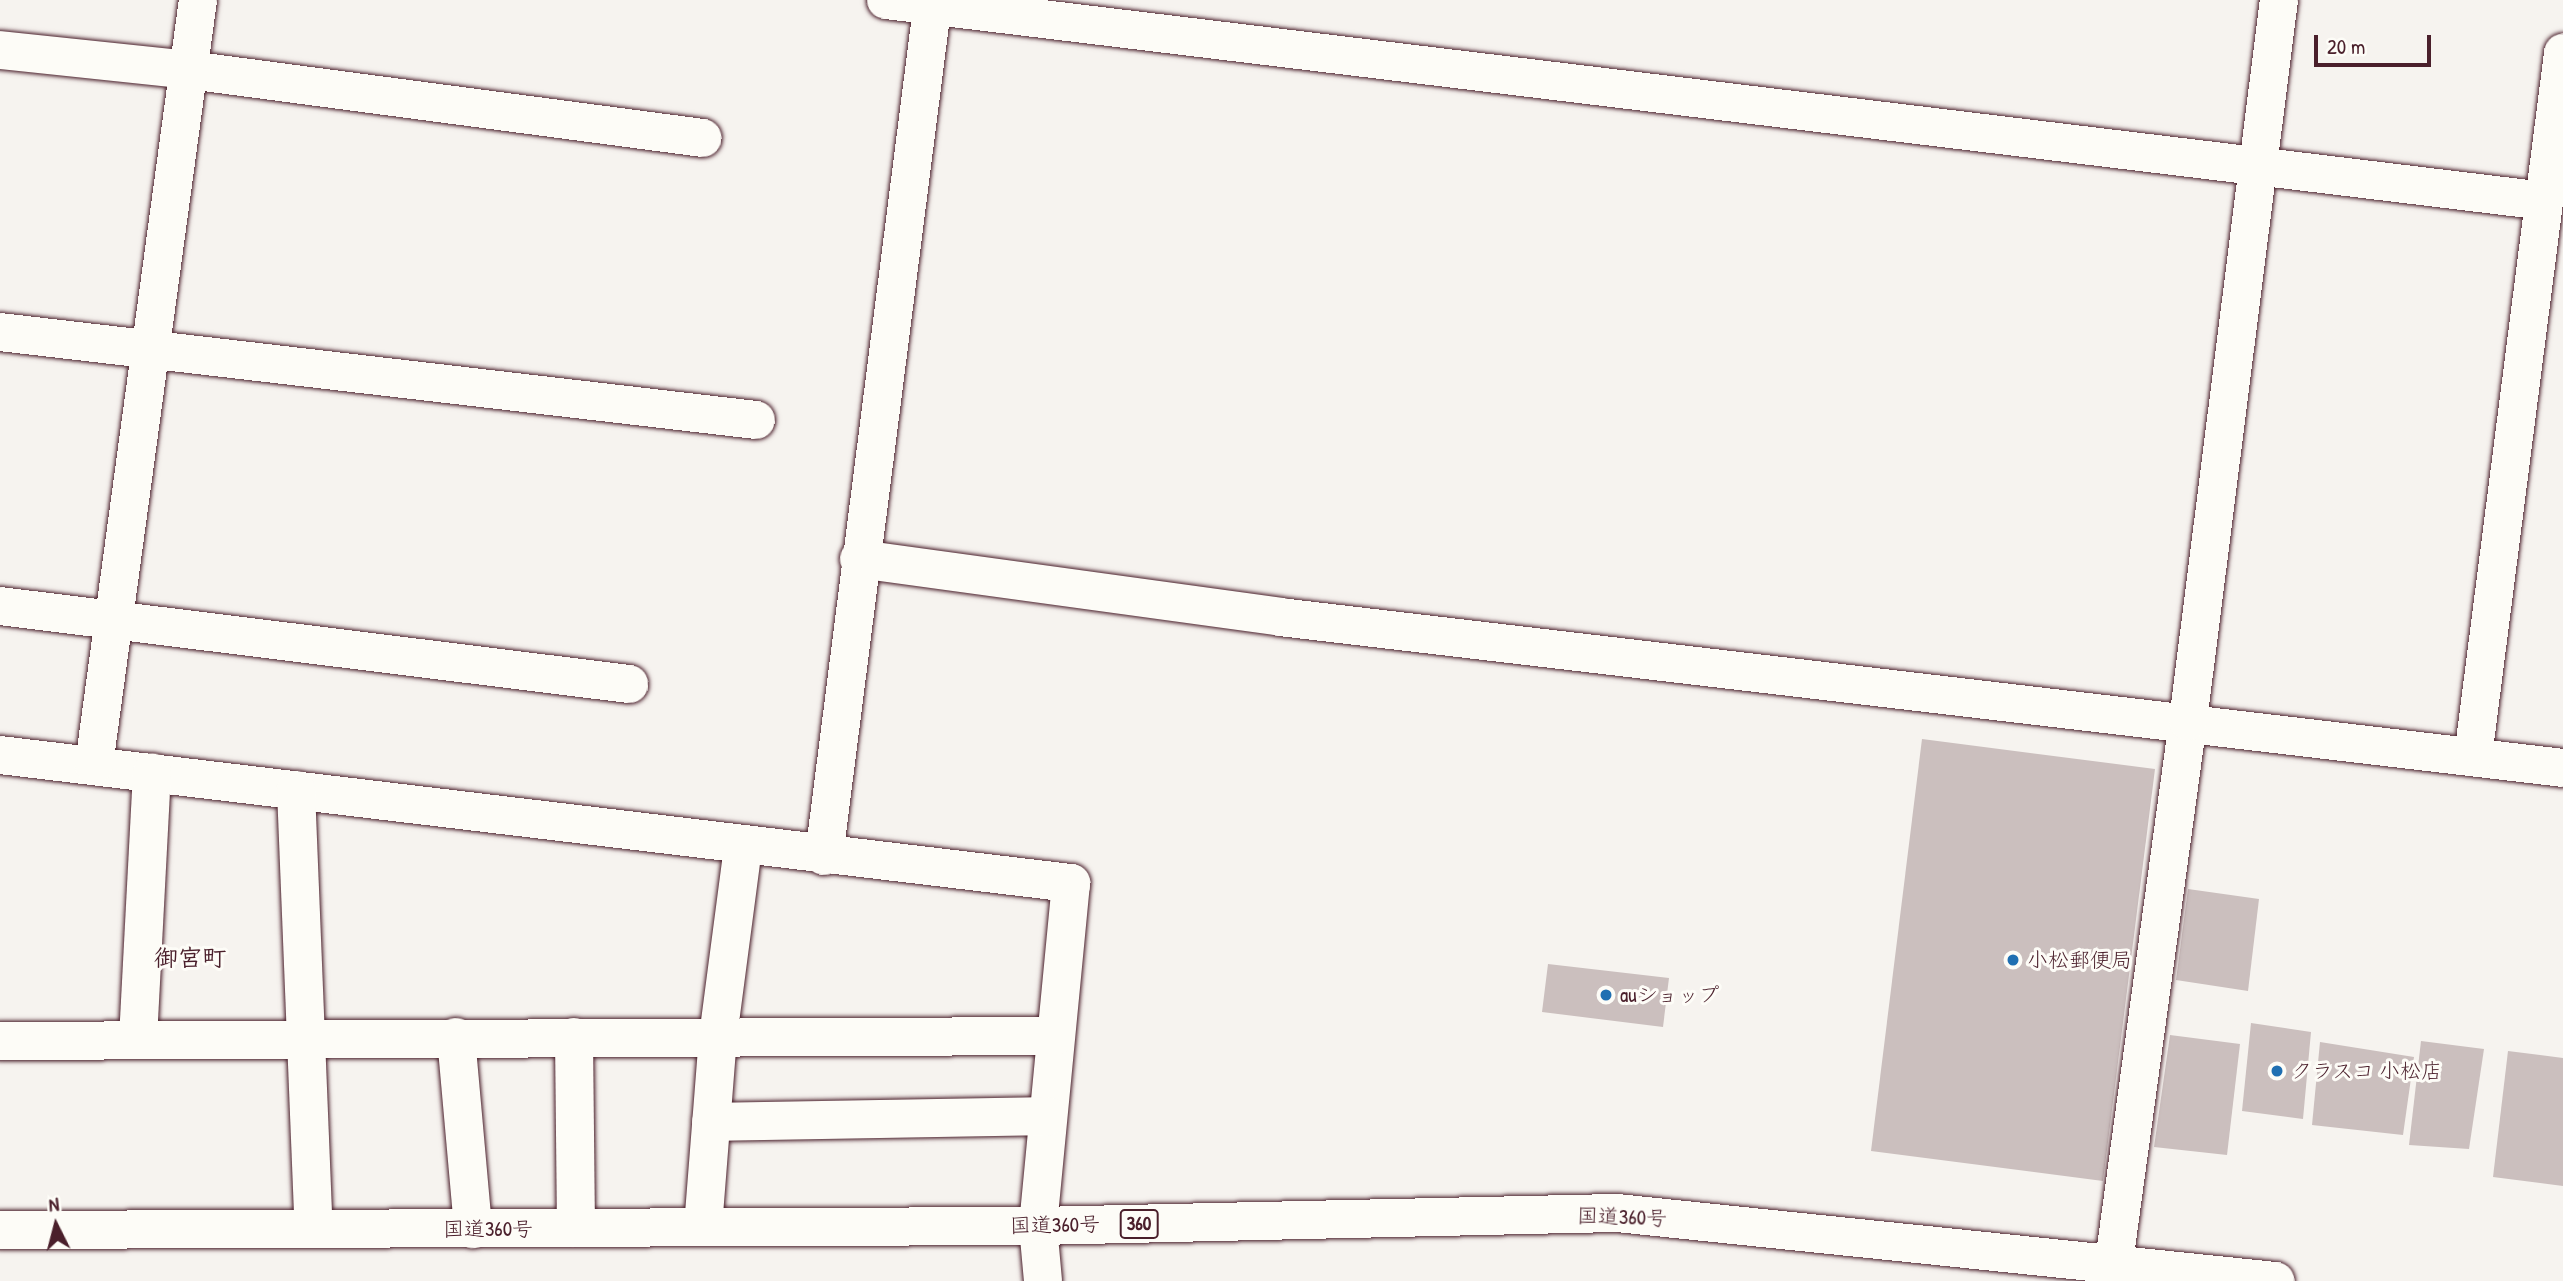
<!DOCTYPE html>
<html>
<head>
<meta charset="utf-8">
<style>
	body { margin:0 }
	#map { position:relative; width:2563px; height:1281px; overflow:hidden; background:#f6f3ef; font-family:"Patrick Hand","Klee One",sans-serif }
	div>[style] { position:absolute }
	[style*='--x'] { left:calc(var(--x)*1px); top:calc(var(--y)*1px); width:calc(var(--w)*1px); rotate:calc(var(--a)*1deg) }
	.building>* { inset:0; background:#cbbfbe }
	.roads { filter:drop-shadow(0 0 2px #4a1f2b) drop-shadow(0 0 2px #4a1f2b) }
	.minor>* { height:38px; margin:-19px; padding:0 19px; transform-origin:19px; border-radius:19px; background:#fdfcf7 }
	.trunk>* { height:38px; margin:-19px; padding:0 19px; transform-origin:19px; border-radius:19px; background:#fdfcf7 }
	.dots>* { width:19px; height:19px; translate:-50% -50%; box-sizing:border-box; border:4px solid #fdfcf7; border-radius:50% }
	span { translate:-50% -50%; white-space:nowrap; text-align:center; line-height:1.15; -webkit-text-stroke:6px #fdfcf7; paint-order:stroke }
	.shield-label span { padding:2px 5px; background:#fdfcf7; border:2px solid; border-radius:5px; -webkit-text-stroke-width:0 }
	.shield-label { font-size:19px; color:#4a1f2b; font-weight:700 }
	.poi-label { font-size:21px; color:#4a1f2b }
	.left { translate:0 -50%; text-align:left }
	.street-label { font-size:21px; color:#4a1f2b }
	.quarter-label { font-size:24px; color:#4a1f2b; font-weight:700 }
	.north { position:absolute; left:21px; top:1190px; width:70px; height:70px; -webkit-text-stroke:5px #fdfcf7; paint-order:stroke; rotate:354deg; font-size:19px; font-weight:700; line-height:28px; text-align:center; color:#4a1f2b }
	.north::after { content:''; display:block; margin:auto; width:24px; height:32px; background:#4a1f2b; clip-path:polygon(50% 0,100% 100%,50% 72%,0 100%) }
	.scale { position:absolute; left:2314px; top:35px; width:117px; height:32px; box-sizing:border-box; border:4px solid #4a1f2b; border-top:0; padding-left:9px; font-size:21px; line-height:24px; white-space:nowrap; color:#4a1f2b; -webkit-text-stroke:5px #fdfcf7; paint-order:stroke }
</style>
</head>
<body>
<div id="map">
	<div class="building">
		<div style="clip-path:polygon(1922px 739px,2155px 769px,2103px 1181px,1871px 1151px)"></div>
		<div style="clip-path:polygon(2188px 889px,2259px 899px,2248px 991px,2176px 980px)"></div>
		<div style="clip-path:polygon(1548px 964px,1669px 978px,1663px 1027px,1542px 1012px)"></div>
		<div style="clip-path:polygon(2251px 1023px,2311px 1032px,2303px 1119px,2242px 1111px)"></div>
		<div style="clip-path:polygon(2170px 1035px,2240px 1044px,2227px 1155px,2154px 1147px)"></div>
		<div style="clip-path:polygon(2421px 1041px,2484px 1049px,2469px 1149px,2409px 1145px)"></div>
		<div style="clip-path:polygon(2320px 1042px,2414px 1057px,2403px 1135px,2312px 1125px)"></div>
		<div style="clip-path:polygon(2508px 1051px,2563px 1058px,2563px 1186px,2493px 1177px)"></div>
	</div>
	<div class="roads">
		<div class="minor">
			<div style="--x:886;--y:0;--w:1670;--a:6.91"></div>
			<div style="--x:0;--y:50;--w:190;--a:6"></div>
			<div style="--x:189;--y:70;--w:518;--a:7.54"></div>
			<div style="--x:0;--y:332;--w:761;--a:6.64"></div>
			<div style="--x:859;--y:559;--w:425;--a:7.8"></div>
			<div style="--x:1280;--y:617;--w:1292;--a:6.71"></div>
			<div style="--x:0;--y:606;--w:634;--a:7.07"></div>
			<div style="--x:0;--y:755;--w:1079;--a:6.82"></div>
			<div style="--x:1071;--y:883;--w:345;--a:95.5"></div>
			<div style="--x:1038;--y:1226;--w:55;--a:84.8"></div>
			<div style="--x:2473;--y:757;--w:710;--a:-82.71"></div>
			<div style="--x:94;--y:765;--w:772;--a:-82.26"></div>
			<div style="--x:296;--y:790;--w:439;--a:87.7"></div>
			<div style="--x:824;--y:856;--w:863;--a:-82.74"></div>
			<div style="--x:456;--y:1037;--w:193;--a:84.9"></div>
			<div style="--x:574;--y:1037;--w:191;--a:89.4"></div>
			<div style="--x:138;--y:1039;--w:267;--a:-87"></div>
			<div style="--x:0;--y:1041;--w:1055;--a:-0.27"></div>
			<div style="--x:711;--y:1122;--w:337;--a:-1"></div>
			<div style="--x:703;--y:1227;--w:191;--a:-85.5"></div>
			<div style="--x:718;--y:1037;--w:193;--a:-82.5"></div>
			<div style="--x:2114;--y:1262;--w:546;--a:-82.21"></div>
			<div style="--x:2188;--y:721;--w:727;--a:-82.81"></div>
		</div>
		<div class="trunk">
			<div style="--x:0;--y:1230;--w:1038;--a:-0.22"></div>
			<div style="--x:1038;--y:1226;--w:579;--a:-1.29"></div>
			<div style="--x:1617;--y:1213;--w:662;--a:5.9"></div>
		</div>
	</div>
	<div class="dots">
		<div style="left:2013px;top:960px;background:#1f6fb2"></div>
		<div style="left:1606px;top:995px;background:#1f6fb2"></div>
		<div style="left:2277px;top:1071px;background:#1f6fb2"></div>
	</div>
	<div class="shield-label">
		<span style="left:1139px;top:1224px">360</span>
	</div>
	<div class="poi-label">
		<span class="left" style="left:2027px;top:960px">小松郵便局</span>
		<span class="left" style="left:1620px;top:995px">auショップ</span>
		<span class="left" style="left:2291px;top:1071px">クラスコ 小松店</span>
	</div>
	<div class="street-label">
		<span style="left:1622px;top:1217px;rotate:2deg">国道360号</span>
		<span style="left:1055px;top:1225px;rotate:-1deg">国道360号</span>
		<span style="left:488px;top:1229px">国道360号</span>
	</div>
	<div class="quarter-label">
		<span style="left:190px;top:958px">御宮町</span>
	</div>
	<div class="north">N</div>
	<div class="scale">20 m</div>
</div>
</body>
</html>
